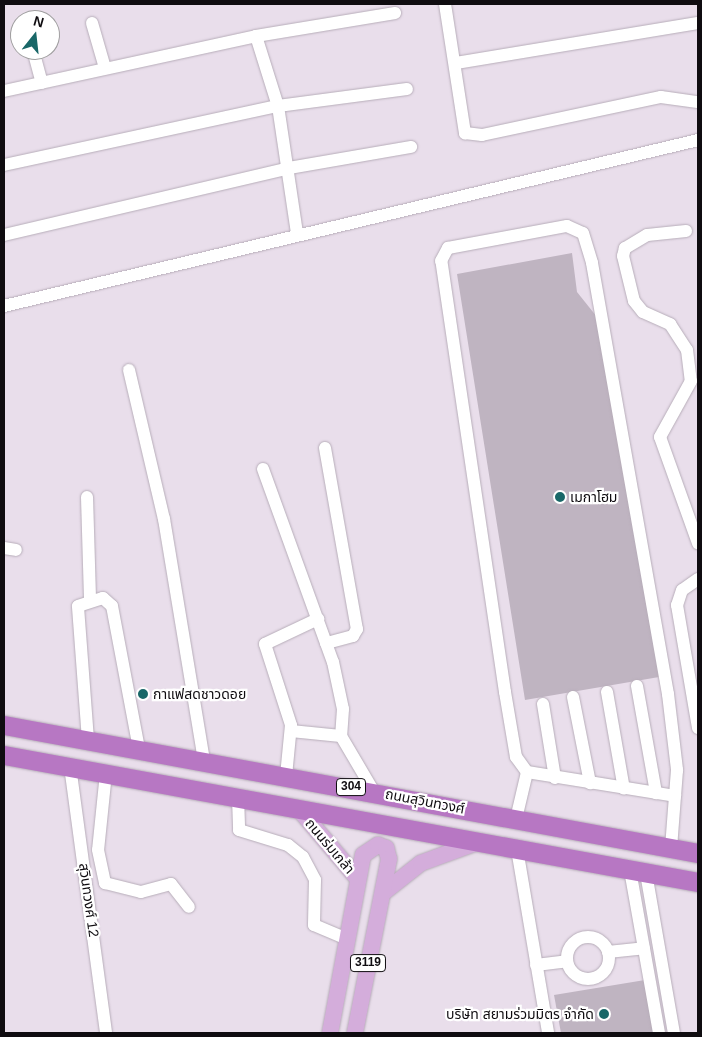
<!DOCTYPE html>
<html>
<head>
<meta charset="utf-8">
<style>
	body { margin:0 }
	#map { position:relative; width:702px; height:1037px; overflow:hidden; background:#e9deeb; font-family:Arial,"Noto Sans Thai",sans-serif }
	div>[style] { position:absolute }
	[style*='--x'] { left:calc(var(--x)*1px); top:calc(var(--y)*1px); width:calc(var(--w)*1px); rotate:calc(var(--a)*1deg) }
	.building>* { inset:0; background:#bfb4c1 }
	.roads { filter:drop-shadow(0 0 1px #b7adb9) drop-shadow(0 0 1px #b7adb9) }
	.minor>* { height:12px; margin:-6px; padding:0 6px; transform-origin:6px; border-radius:6px; background:#fff }
	.minor>.ring { margin:-6px; padding:0; box-sizing:content-box; background:none; border:12px solid #fff; border-radius:50% }
	.major>* { height:16px; margin:-8px; padding:0 8px; transform-origin:8px; border-radius:8px; background:#d4addb }
	.highway>* { height:19px; margin:-9.5px; padding:0 9.5px; transform-origin:9.5px; border-radius:9.5px; background:#b777c3 }
	.dots>* { width:14px; height:14px; translate:-50% -50%; box-sizing:border-box; border:2px solid #fff; border-radius:50% }
	span { translate:-50% -50%; white-space:nowrap; text-align:center; line-height:1.15; -webkit-text-stroke:4.5px #fff; paint-order:stroke }
	.shield-label span { padding:1px 4px; background:#fff; border:1px solid; border-radius:4px; -webkit-text-stroke-width:0 }
	.shield-label { font-size:12px; color:#0f0c10; font-weight:700 }
	.poi-label { font-size:14px; color:#0f0c10 }
	.left { translate:0 -50%; text-align:left }
	.right { translate:-100% -50%; text-align:right }
	.street-label { font-size:14px; color:#0f0c10 }
	.frame { position:absolute; inset:0; border:5px solid #0f0c10; pointer-events:none }
	.north { position:absolute; left:10px; top:10px; width:50px; height:50px; box-sizing:border-box; background:#fff; border:1px solid #9f9e9f; border-radius:50%; rotate:16deg; font-size:14px; font-weight:700; line-height:20px; text-align:center; color:#0f0c10 }
	.north::after { content:''; display:block; margin:auto; width:18px; height:22px; background:#196768; clip-path:polygon(50% 0,100% 100%,50% 72%,0 100%) }
</style>
</head>
<body>
<div id="map">
	<div class="building">
		<div style="clip-path:polygon(572px 253px,577px 292px,597px 317px,659px 677px,525px 700px,457px 274px)"></div>
		<div style="clip-path:polygon(645px 980px,654px 1033px,561px 1033px,554px 995px)"></div>
	</div>
	<div class="roads">
		<div class="minor">
			<div style="--x:445;--y:4;--w:131;--a:81.2"></div>
			<div style="--x:465;--y:133;--w:17;--a:7"></div>
			<div style="--x:482;--y:135;--w:183;--a:-12"></div>
			<div style="--x:661;--y:97;--w:37;--a:8"></div>
			<div style="--x:92;--y:23;--w:47;--a:73.9"></div>
			<div style="--x:256;--y:36;--w:141;--a:-9.4"></div>
			<div style="--x:33;--y:50;--w:34;--a:75"></div>
			<div style="--x:456;--y:63;--w:245;--a:-9.4"></div>
			<div style="--x:4;--y:91;--w:258;--a:-12.3"></div>
			<div style="--x:256;--y:36;--w:73;--a:72.6"></div>
			<div style="--x:278;--y:106;--w:128;--a:81.5"></div>
			<div style="--x:4;--y:165;--w:280;--a:-12.2"></div>
			<div style="--x:278;--y:106;--w:130;--a:-7.5"></div>
			<div style="--x:686;--y:231;--w:39;--a:174"></div>
			<div style="--x:647;--y:235;--w:26;--a:149"></div>
			<div style="--x:625;--y:248;--w:8;--a:104"></div>
			<div style="--x:623;--y:256;--w:46;--a:76.3"></div>
			<div style="--x:634;--y:301;--w:14;--a:51"></div>
			<div style="--x:643;--y:312;--w:30;--a:24"></div>
			<div style="--x:670;--y:324;--w:31;--a:57"></div>
			<div style="--x:687;--y:350;--w:31;--a:83"></div>
			<div style="--x:691;--y:381;--w:64;--a:119"></div>
			<div style="--x:660;--y:437;--w:113;--a:70.3"></div>
			<div style="--x:4;--y:235;--w:293;--a:-13.2"></div>
			<div style="--x:289;--y:168;--w:124;--a:-9.8"></div>
			<div style="--x:4;--y:306;--w:714;--a:-13.45"></div>
			<div style="--x:129;--y:370;--w:153;--a:76.8"></div>
			<div style="--x:164;--y:519;--w:244;--a:80.6"></div>
			<div style="--x:325;--y:448;--w:184;--a:80"></div>
			<div style="--x:357;--y:629;--w:8;--a:120"></div>
			<div style="--x:353;--y:636;--w:28;--a:165"></div>
			<div style="--x:263;--y:469;--w:205;--a:70.1"></div>
			<div style="--x:333;--y:662;--w:48;--a:78"></div>
			<div style="--x:343;--y:709;--w:27;--a:94"></div>
			<div style="--x:341;--y:736;--w:65;--a:59.5"></div>
			<div style="--x:87;--y:497;--w:102;--a:88.3"></div>
			<div style="--x:4;--y:548;--w:12;--a:9"></div>
			<div style="--x:698;--y:579;--w:19;--a:145"></div>
			<div style="--x:682;--y:590;--w:16;--a:108"></div>
			<div style="--x:677;--y:605;--w:125;--a:80.3"></div>
			<div style="--x:637;--y:686;--w:109;--a:79.9"></div>
			<div style="--x:607;--y:692;--w:98;--a:80.1"></div>
			<div style="--x:573;--y:697;--w:88;--a:78.8"></div>
			<div style="--x:543;--y:704;--w:75;--a:80.8"></div>
			<div style="--x:291;--y:731;--w:50;--a:5.7"></div>
			<div style="--x:88;--y:740;--w:134;--a:-94.3"></div>
			<div style="--x:78;--y:606;--w:26;--a:-18"></div>
			<div style="--x:103;--y:598;--w:12;--a:42"></div>
			<div style="--x:112;--y:606;--w:146;--a:79.3"></div>
			<div style="--x:70;--y:766;--w:269;--a:82.3"></div>
			<div style="--x:527;--y:772;--w:19;--a:-126"></div>
			<div style="--x:516;--y:757;--w:66;--a:-99.6"></div>
			<div style="--x:505;--y:692;--w:436;--a:-98.4"></div>
			<div style="--x:441;--y:261;--w:15;--a:-62"></div>
			<div style="--x:448;--y:248;--w:121;--a:-10.5"></div>
			<div style="--x:567;--y:226;--w:17;--a:24"></div>
			<div style="--x:583;--y:233;--w:31;--a:73"></div>
			<div style="--x:592;--y:263;--w:438;--a:80"></div>
			<div style="--x:668;--y:694;--w:77;--a:83.2"></div>
			<div style="--x:677;--y:770;--w:78;--a:94.4"></div>
			<div style="--x:106;--y:773;--w:77;--a:95.9"></div>
			<div style="--x:98;--y:850;--w:34;--a:78"></div>
			<div style="--x:105;--y:883;--w:37;--a:14"></div>
			<div style="--x:141;--y:892;--w:31;--a:-15"></div>
			<div style="--x:171;--y:884;--w:29;--a:52"></div>
			<div style="--x:286;--y:776;--w:51;--a:-84.4"></div>
			<div style="--x:291;--y:725;--w:85;--a:-107.8"></div>
			<div style="--x:265;--y:644;--w:59;--a:-25.3"></div>
			<div style="--x:238;--y:797;--w:33;--a:88"></div>
			<div style="--x:239;--y:830;--w:51;--a:17"></div>
			<div style="--x:288;--y:845;--w:19;--a:39"></div>
			<div style="--x:303;--y:857;--w:26;--a:62"></div>
			<div style="--x:315;--y:880;--w:45;--a:91.3"></div>
			<div style="--x:314;--y:925;--w:36;--a:23"></div>
			<div style="--x:516;--y:819;--w:48;--a:-76.8"></div>
			<div style="--x:527;--y:772;--w:150;--a:9.2"></div>
			<div style="--x:517;--y:849;--w:187;--a:80.4"></div>
			<div style="--x:630;--y:870;--w:166;--a:79.9"></div>
			<div style="--x:646;--y:873;--w:162;--a:80.1"></div>
			<div class="ring" style="left:567px;top:937px;width:30px;height:30px"></div>
			<div style="--x:608;--y:952;--w:36;--a:-6"></div>
			<div style="--x:536;--y:965;--w:31;--a:-7"></div>
		</div>
		<div class="major">
			<div style="--x:298;--y:808;--w:93;--a:49.8"></div>
			<div style="--x:383;--y:893;--w:48;--a:-38.3"></div>
			<div style="--x:421;--y:863;--w:59;--a:-20"></div>
			<div style="--x:330;--y:1033;--w:181;--a:-79.5"></div>
			<div style="--x:363;--y:855;--w:18;--a:-34"></div>
			<div style="--x:378;--y:845;--w:9;--a:21"></div>
			<div style="--x:386;--y:848;--w:11;--a:75"></div>
			<div style="--x:389;--y:859;--w:177;--a:101.1"></div>
		</div>
		<div class="highway">
			<div style="--x:4;--y:725;--w:706;--a:10.45"></div>
			<div style="--x:4;--y:755;--w:706;--a:10.37"></div>
		</div>
	</div>
	<div class="dots">
		<div style="left:560px;top:497px;background:#196768"></div>
		<div style="left:143px;top:694px;background:#196768"></div>
		<div style="left:604px;top:1014px;background:#196768"></div>
	</div>
	<div class="shield-label">
		<span style="left:351px;top:787px">304</span>
		<span style="left:368px;top:963px">3119</span>
	</div>
	<div class="poi-label">
		<span class="left" style="left:570px;top:497px">เมกาโฮม</span>
		<span class="left" style="left:153px;top:694px">กาแฟสดชาวดอย</span>
		<span class="right" style="left:594px;top:1014px">บริษัท สยามร่วมมิตร จำกัด</span>
	</div>
	<div class="street-label">
		<span style="left:425px;top:801px;rotate:11deg">ถนนสุวินทวงศ์</span>
		<span style="left:330px;top:846px;rotate:50deg">ถนนร่มเกล้า</span>
		<span style="left:89px;top:900px;rotate:82deg">สุวินทวงศ์ 12</span>
	</div>
	<div class="frame"></div>
	<div class="north">N</div>
</div>
</body>
</html>
